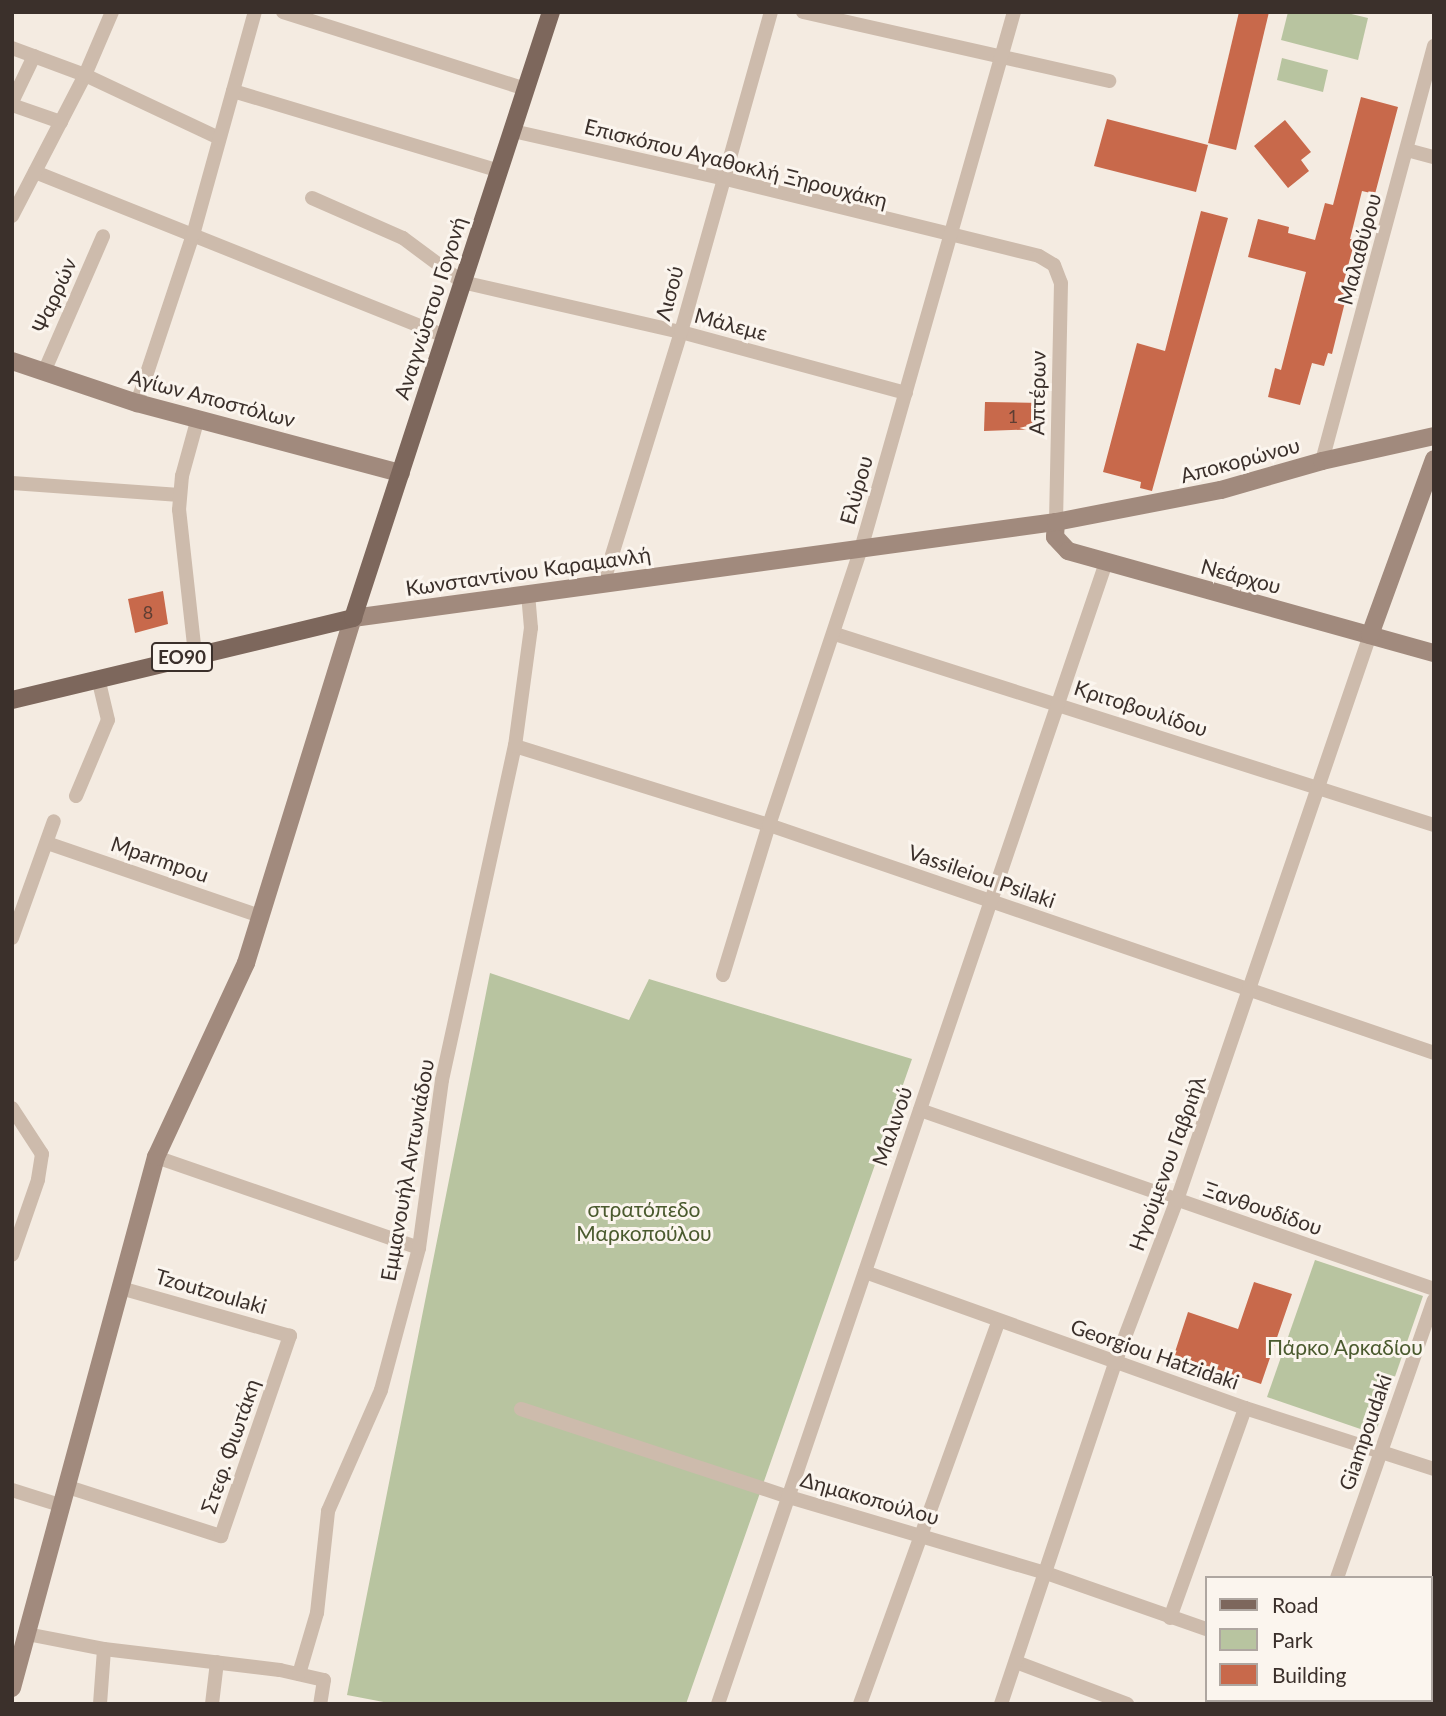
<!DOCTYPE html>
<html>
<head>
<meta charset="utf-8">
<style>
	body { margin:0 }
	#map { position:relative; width:1446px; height:1716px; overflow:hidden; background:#f4ebe1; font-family:Lato,sans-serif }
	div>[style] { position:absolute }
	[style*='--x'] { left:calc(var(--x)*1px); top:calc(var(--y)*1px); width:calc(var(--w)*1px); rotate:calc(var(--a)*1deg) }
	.green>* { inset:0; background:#b8c4a0 }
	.building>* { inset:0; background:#c8694b }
	.street>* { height:14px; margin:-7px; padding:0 7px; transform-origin:7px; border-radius:7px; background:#cdbbac }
	.secondary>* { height:18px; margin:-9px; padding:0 9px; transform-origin:9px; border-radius:9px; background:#a18a7d }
	.primary>* { height:18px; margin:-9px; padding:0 9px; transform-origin:9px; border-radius:9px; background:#7d675c }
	span { translate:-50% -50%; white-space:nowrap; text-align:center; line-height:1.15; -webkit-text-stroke:6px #fbf5ee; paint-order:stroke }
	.number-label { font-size:18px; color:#5e3e33 }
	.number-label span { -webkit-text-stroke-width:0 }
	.shield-label span { padding:2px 5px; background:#fbf5ee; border:2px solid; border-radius:5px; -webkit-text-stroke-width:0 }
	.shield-label { font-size:19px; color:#3b302b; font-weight:700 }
	.street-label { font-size:21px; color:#3b302b }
	.park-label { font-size:21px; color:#4a5a2e }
	.frame { position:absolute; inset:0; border:14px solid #3b302b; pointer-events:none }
	.legend { position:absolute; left:1205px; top:1576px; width:228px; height:126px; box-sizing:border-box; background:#fbf5ee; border:2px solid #aea6a0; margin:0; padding:9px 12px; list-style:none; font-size:21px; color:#3b302b }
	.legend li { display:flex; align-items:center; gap:14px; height:35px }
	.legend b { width:35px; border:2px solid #aea6a0 }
</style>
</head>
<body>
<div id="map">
	<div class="green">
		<div style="clip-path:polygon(1288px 12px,1343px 12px,1368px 18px,1358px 60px,1281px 40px)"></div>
		<div style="clip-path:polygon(1282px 58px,1328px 70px,1323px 92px,1277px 80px)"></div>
		<div style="clip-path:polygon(490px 973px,629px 1020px,649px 979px,912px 1059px,686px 1704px,394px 1704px,347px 1695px)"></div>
		<div style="clip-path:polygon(1315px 1260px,1423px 1296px,1375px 1434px,1267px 1397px)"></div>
	</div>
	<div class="building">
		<div style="clip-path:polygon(1239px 12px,1269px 12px,1236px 150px,1208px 143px)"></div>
		<div style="clip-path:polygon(1361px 97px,1398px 107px,1375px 194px,1362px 191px,1350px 239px,1355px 240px,1341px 292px,1347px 294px,1332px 354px,1328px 353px,1324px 366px,1312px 363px,1300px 405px,1268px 397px,1275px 368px,1281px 370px,1306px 272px,1248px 257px,1258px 219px,1289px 227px,1288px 233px,1315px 240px,1325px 203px,1333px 205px)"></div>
		<div style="clip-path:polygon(1107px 119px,1208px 145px,1196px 192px,1094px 166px)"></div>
		<div style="clip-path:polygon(1285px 120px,1311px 152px,1301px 160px,1309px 171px,1288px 188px,1254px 146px)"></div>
		<div style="clip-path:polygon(1201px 211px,1228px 218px,1152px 491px,1140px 488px,1141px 482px,1103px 472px,1137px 343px,1165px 351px)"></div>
		<div style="clip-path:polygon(985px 402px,1042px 403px,1041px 429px,984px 431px)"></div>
		<div style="clip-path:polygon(163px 591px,168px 624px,135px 633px,128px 599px)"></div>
		<div style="clip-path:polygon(1254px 1282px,1292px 1294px,1261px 1384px,1174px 1355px,1188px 1312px,1238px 1329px)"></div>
	</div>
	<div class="street">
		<div style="--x:283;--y:12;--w:255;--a:17.6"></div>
		<div style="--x:803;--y:12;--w:314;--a:12.7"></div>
		<div style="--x:12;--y:48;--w:78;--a:20.3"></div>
		<div style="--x:85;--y:75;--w:148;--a:25.2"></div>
		<div style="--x:233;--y:91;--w:278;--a:16.7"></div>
		<div style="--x:12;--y:102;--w:51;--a:-64.4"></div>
		<div style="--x:12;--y:105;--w:52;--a:19.1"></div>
		<div style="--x:513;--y:131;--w:214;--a:12.7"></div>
		<div style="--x:722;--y:178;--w:326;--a:13.8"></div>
		<div style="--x:1039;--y:256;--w:17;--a:31"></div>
		<div style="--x:1054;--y:265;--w:19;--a:69"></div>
		<div style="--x:1061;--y:283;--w:239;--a:91.2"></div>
		<div style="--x:1407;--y:150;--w:28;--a:15"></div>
		<div style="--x:35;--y:172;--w:442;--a:21.8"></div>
		<div style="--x:312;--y:198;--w:99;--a:23.7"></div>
		<div style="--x:403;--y:238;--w:74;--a:36.7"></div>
		<div style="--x:462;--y:282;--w:225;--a:12.9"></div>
		<div style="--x:681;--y:332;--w:233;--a:15.2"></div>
		<div style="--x:12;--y:216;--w:159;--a:-62.6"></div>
		<div style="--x:85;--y:75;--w:69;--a:-66.8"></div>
		<div style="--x:44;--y:372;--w:148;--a:-66.5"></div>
		<div style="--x:137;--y:403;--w:177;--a:-71.6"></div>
		<div style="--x:193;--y:235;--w:231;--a:-74.5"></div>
		<div style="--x:1322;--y:461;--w:430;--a:-74.9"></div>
		<div style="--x:12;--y:483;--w:168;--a:4.1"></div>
		<div style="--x:603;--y:584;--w:264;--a:-72.8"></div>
		<div style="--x:681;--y:332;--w:332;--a:-74.3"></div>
		<div style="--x:835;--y:634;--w:629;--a:17.69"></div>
		<div style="--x:195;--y:654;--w:145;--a:-96.3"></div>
		<div style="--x:179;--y:510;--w:34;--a:-85"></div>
		<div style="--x:182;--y:476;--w:60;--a:-74.6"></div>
		<div style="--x:515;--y:746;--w:266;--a:17.3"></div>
		<div style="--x:769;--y:825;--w:703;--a:18.92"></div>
		<div style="--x:76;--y:796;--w:82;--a:-67.2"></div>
		<div style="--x:108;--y:720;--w:43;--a:-103.4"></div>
		<div style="--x:47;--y:843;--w:225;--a:18.9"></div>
		<div style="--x:12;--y:938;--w:124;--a:-70.3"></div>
		<div style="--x:723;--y:975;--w:157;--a:-73"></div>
		<div style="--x:769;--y:825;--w:291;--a:-71.6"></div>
		<div style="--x:861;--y:549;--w:558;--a:-74.1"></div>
		<div style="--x:12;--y:1108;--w:55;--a:56.9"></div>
		<div style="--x:42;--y:1154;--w:26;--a:99"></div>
		<div style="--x:38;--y:1180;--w:79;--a:109.1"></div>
		<div style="--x:920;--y:1110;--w:544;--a:19.2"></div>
		<div style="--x:156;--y:1157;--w:278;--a:19.1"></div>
		<div style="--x:865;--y:1272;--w:404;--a:19.7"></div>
		<div style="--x:1245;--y:1408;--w:199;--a:17.9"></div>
		<div style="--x:521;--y:1409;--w:282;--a:18.2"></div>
		<div style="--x:789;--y:1497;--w:268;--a:16.5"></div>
		<div style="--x:1046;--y:1573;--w:170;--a:19.3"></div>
		<div style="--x:68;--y:1487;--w:161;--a:17.8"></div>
		<div style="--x:221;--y:1536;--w:212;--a:-71"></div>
		<div style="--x:290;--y:1336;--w:177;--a:-164.2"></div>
		<div style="--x:12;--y:1490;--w:53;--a:17.4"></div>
		<div style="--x:1337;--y:1578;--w:294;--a:-70.8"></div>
		<div style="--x:1170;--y:1618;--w:223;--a:-70.3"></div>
		<div style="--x:27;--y:1634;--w:78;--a:11"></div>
		<div style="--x:104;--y:1649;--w:177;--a:6.8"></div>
		<div style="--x:280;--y:1670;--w:45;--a:12.8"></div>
		<div style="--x:324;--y:1680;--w:24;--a:99"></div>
		<div style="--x:1016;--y:1662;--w:119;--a:20.7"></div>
		<div style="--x:299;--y:1674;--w:64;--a:-73.6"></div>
		<div style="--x:317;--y:1613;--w:103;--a:-83.8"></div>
		<div style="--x:328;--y:1511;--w:132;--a:-66.3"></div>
		<div style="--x:381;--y:1390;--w:147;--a:-75"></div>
		<div style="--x:419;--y:1248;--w:170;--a:-82.2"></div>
		<div style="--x:442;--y:1080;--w:342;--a:-77.7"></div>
		<div style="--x:515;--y:746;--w:119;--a:-82.3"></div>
		<div style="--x:531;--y:628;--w:34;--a:-95"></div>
		<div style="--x:1408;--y:1700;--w:10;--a:24"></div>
		<div style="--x:100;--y:1704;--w:55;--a:-85.8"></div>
		<div style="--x:212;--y:1704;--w:42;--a:-83.2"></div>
		<div style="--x:718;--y:1704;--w:1206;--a:-71.23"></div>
		<div style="--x:860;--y:1704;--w:406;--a:-70.1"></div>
		<div style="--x:1001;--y:1704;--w:360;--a:-71.5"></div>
		<div style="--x:1115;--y:1363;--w:174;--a:-69.2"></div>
		<div style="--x:1177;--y:1200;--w:597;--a:-71.14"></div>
		<div style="--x:1294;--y:1704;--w:4;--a:-76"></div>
	</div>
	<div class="secondary">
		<div style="--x:12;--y:361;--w:132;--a:18.6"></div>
		<div style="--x:137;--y:403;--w:273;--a:14.9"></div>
		<div style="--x:1056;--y:522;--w:15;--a:94"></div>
		<div style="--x:1055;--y:537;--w:19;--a:47"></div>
		<div style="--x:1068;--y:551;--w:380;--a:15.6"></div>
		<div style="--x:1370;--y:635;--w:187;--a:-70"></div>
		<div style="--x:12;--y:1688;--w:550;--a:-74.83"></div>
		<div style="--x:156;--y:1157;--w:214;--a:-65.1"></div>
		<div style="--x:246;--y:963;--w:361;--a:-72.8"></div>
		<div style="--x:353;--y:618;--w:710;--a:-7.78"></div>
		<div style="--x:1056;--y:522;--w:168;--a:-11"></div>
		<div style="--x:1221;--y:490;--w:105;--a:-16"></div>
		<div style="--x:1322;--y:461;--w:115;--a:-12.6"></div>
	</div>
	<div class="primary">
		<div style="--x:12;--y:700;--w:351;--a:-13.5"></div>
		<div style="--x:353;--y:618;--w:638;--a:-71.91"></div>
	</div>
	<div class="number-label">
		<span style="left:1013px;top:416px">1</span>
		<span style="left:148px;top:612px">8</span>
	</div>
	<div class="shield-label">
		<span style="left:182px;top:657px">ΕΟ90</span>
	</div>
	<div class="street-label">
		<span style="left:736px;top:163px;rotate:14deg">Επισκόπου Αγαθοκλή Ξηρουχάκη</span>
		<span style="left:1359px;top:249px;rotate:-75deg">Μαλαθύρου</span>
		<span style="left:669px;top:293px;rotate:-75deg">Λισού</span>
		<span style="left:54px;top:295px;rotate:-66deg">Ψαρρών</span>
		<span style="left:430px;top:308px;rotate:-72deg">Αναγνώστου Γογονή</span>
		<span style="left:731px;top:324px;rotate:15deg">Μάλεμε</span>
		<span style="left:1037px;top:393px;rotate:-89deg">Απτέρων</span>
		<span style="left:212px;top:398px;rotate:15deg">Αγίων Αποστόλων</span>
		<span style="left:1240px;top:460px;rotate:-15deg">Αποκορώνου</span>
		<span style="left:856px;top:490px;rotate:-74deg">Ελύρου</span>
		<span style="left:528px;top:571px;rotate:-8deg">Κωνσταντίνου Καραμανλή</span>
		<span style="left:1241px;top:576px;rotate:15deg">Νεάρχου</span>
		<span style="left:1141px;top:708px;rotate:18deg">Κριτοβουλίδου</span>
		<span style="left:160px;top:859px;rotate:19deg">Mparmpou</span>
		<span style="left:982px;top:876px;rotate:19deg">Vassileiou Psilaki</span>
		<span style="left:892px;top:1126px;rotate:-71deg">Μαλινού</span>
		<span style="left:1167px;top:1163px;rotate:-70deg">Ηγούμενου Γαβριήλ</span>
		<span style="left:407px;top:1170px;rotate:-80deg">Εμμανουήλ Αντωνιάδου</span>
		<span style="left:1263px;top:1208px;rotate:19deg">Ξανθουδίδου</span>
		<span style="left:211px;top:1291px;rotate:16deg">Tzoutzoulaki</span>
		<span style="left:1155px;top:1354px;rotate:19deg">Georgiou Hatzidaki</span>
		<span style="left:1365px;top:1432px;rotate:-71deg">Giampoudaki</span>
		<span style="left:230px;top:1446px;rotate:-71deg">Στεφ. Φιωτάκη</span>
		<span style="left:870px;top:1498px;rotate:16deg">Δημακοπούλου</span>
	</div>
	<div class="park-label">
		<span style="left:644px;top:1221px">στρατόπεδο<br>Μαρκοπούλου</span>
		<span style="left:1345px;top:1347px">Πάρκο Αρκαδίου</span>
	</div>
	<div class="frame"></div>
	<ul class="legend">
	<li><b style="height:9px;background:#7d675c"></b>Road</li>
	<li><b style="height:19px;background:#b8c4a0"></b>Park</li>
	<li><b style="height:19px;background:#c8694b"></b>Building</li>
	</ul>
</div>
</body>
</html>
